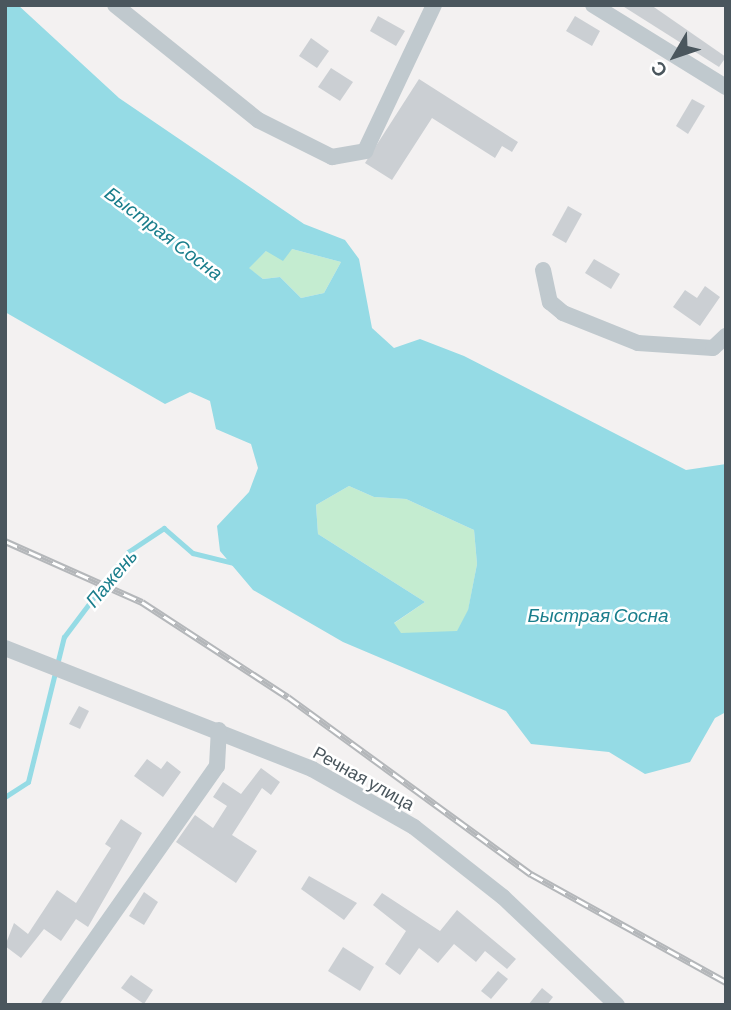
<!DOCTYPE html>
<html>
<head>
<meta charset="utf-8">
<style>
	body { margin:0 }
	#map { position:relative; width:731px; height:1010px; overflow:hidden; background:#f3f1f1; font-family:Barlow,sans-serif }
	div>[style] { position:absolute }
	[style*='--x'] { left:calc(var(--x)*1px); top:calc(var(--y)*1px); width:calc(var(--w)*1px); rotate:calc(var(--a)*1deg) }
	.green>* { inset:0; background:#c4ecd0 }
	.water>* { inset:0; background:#95dbe5 }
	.stream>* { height:4.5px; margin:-2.25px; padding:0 2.25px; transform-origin:2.25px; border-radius:2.25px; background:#95dbe5 }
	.building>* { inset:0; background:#cbcfd3 }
	.minor>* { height:16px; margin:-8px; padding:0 8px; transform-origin:8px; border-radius:8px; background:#c0c9ce }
	.rail>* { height:7px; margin-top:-3.5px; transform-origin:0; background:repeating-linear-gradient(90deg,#fff 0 13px,#b4b7ba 0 26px); box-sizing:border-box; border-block:2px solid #b4b7ba }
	span { translate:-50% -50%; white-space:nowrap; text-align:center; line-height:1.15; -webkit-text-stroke:5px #fff; paint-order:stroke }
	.street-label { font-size:18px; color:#4a565d }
	.water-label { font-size:19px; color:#197d8b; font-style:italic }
	.frame { position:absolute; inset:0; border:7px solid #4a565d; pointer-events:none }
	.north { position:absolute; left:640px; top:21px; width:70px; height:70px; -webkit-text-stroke:5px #fff; paint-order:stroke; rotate:231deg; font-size:19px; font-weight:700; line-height:28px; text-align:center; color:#4a565d }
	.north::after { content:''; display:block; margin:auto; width:24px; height:32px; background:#4a565d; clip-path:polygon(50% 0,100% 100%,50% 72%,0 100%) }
</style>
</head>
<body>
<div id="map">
	<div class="green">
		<div style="clip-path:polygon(292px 249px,341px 262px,324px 293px,301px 298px,280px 277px,263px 279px,248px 268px,266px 251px)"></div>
		<div style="clip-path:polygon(349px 486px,374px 497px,406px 499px,474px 530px,477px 564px,468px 611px,457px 632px,401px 634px,393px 624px,425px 602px,318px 534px,316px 505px)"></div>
	</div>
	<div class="water">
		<div style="clip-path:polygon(evenodd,5px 5px,18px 5px,119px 98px,304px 224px,345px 240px,359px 259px,372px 328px,394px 348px,420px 339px,464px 356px,686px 470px,726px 464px,726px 712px,715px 718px,690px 762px,645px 774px,609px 752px,531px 744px,506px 711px,343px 642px,253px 590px,220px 551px,217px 526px,249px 492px,258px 468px,251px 444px,216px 429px,210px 401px,190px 392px,165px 404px,5px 312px,5px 5px,292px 249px,341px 262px,324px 293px,301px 298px,280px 277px,263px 279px,249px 268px,266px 251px,283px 261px,292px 249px,5px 5px,349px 486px,374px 497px,406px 499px,474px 530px,477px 564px,468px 610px,457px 631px,401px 633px,394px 623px,425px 602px,318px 534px,316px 505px,349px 486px)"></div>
	</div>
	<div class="stream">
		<div style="--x:5;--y:797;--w:27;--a:-33"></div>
		<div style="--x:28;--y:782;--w:149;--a:-76.1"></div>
		<div style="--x:64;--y:637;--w:106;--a:-53"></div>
		<div style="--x:128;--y:552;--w:43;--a:-33.7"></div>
		<div style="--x:164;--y:528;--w:38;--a:41"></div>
		<div style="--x:193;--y:553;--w:42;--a:13.7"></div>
	</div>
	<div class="building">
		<div style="clip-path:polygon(621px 5px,651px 5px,726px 57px,719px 67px)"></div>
		<div style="clip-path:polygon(378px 16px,405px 31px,396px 46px,370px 31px)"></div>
		<div style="clip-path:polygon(575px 16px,600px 31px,592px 46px,566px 31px)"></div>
		<div style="clip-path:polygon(311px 38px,329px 51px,317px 68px,299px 56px)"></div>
		<div style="clip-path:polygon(331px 68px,353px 82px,340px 101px,318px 87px)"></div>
		<div style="clip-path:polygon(419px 79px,518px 142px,512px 152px,502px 146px,495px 158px,432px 118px,392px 180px,365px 163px)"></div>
		<div style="clip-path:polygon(692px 99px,705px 106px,688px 134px,676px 126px)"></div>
		<div style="clip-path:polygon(568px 206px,582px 214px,566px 243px,552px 235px)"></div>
		<div style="clip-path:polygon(594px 259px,620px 274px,611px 289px,585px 273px)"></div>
		<div style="clip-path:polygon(705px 286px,720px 297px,700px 326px,673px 307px,685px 290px,697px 298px)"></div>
		<div style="clip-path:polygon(79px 706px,89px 711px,80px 729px,69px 724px)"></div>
		<div style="clip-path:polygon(147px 759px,161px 769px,167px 761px,181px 772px,163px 797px,134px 776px)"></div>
		<div style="clip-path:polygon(261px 768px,280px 782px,271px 795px,262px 788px,232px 835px,257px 851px,236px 883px,176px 842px,195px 815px,213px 828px,227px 806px,213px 797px,223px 782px,241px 794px)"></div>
		<div style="clip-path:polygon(121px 819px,142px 833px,88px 927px,76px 919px,61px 941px,44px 929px,21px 958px,5px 946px,14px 923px,28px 934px,57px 890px,76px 903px,111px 848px,105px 844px)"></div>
		<div style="clip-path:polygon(309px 876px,357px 903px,344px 920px,301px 889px)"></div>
		<div style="clip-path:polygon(144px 892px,158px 902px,144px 925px,129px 916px)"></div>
		<div style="clip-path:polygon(382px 893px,440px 931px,457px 910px,516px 959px,507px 969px,485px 951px,476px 962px,454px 944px,438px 963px,419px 948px,400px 975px,385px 964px,406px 931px,373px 905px)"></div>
		<div style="clip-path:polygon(343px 947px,374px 967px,360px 991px,328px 971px)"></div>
		<div style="clip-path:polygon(498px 971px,508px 979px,491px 999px,481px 991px)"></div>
		<div style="clip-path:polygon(131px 975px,153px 990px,144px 1004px,121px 988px)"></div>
		<div style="clip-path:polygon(542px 988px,553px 997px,547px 1005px,528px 1005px)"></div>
	</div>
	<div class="minor">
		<div style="--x:115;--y:5;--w:184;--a:38.8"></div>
		<div style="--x:258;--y:120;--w:83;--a:26.6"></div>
		<div style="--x:332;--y:157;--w:34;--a:-10"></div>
		<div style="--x:365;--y:151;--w:161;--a:-64.7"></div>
		<div style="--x:593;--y:5;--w:156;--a:31.7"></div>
		<div style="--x:543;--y:270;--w:33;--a:78"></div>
		<div style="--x:550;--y:302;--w:17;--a:40"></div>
		<div style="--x:563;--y:313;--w:81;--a:21.8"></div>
		<div style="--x:638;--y:343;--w:75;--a:3.8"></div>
		<div style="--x:713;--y:348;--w:18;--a:-43"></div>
		<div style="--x:5;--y:648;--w:330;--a:21.5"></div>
		<div style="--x:312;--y:769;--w:117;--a:29.6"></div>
		<div style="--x:414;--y:827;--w:113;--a:38.2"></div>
		<div style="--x:503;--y:897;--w:157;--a:43.5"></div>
		<div style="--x:49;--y:1005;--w:292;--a:-54.9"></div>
		<div style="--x:217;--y:766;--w:36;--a:-87"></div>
	</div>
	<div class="rail">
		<div style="--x:5;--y:541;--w:150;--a:24"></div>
		<div style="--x:142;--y:602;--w:174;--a:33.1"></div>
		<div style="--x:288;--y:697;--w:301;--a:36.1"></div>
		<div style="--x:531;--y:874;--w:223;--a:29"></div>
	</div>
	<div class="street-label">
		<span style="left:364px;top:778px;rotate:29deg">Речная улица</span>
	</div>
	<div class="water-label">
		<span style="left:164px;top:233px;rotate:37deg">Быстрая Сосна</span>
		<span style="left:111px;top:578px;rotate:-50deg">Пажень</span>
		<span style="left:598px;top:615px">Быстрая Сосна</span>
	</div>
	<div class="frame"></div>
	<div class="north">С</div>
</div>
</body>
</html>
